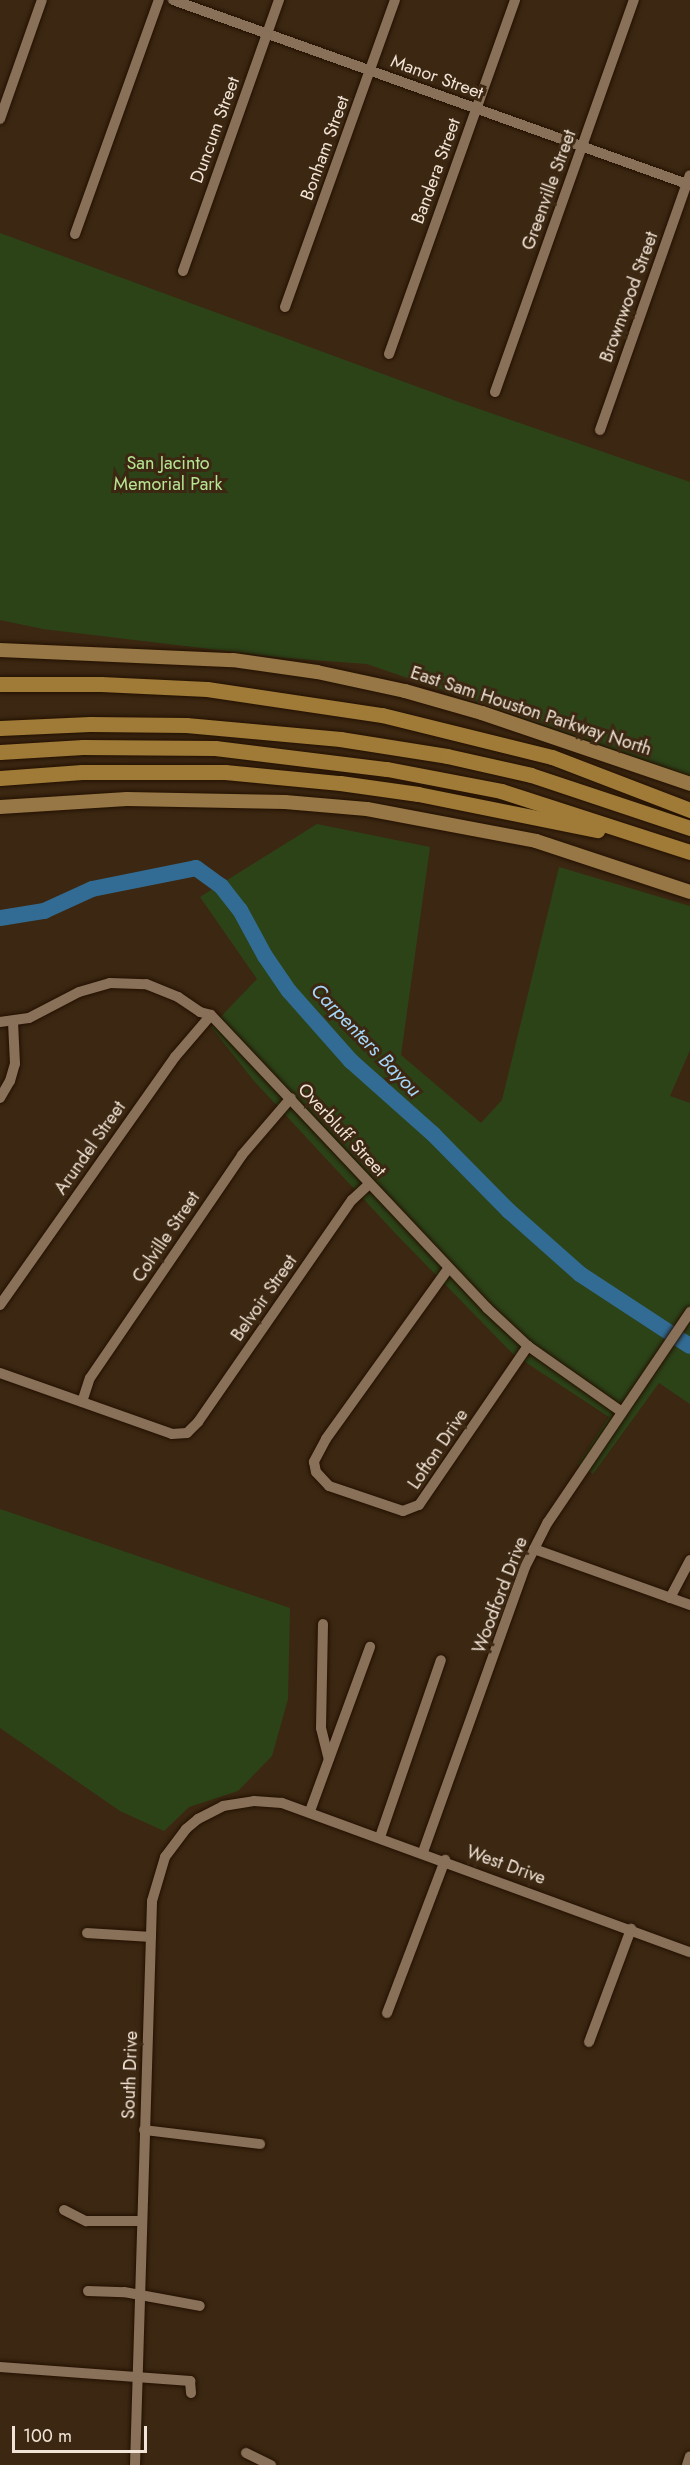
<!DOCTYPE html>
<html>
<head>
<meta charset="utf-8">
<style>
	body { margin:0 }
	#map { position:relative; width:690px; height:2465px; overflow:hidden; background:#3c2812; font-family:Jost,sans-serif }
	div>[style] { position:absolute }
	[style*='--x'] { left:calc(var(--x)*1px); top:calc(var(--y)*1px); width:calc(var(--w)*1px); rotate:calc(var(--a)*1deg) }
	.green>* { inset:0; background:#2c4318 }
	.river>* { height:16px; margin:-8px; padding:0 8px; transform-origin:8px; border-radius:8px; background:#326c94 }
	.roads { filter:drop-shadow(0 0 2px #231000) drop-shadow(0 0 2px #231000) }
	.minor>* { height:10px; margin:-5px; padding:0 5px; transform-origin:5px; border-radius:5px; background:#897059 }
	.major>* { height:14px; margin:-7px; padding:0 7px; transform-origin:7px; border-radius:7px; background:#967745 }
	.highway>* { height:15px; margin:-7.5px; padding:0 7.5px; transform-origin:7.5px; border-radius:7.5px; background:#9f7b37 }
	span { translate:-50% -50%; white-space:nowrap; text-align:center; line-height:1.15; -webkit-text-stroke:6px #3c2812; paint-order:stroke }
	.street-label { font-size:18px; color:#f1e3d6 }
	.park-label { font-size:18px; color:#b7e594 }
	.water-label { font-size:20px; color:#a6d6fa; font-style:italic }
	.scale { position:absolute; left:12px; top:2426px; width:135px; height:27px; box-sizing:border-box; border:3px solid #f1e3d6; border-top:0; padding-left:8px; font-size:18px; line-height:21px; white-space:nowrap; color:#f1e3d6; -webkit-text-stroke:4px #3c2812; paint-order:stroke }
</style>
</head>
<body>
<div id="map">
	<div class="green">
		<div style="clip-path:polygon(0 233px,456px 401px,690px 482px,690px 776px,367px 664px,285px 658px,43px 629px,0 620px)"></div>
		<div style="clip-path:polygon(317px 824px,430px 847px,401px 1055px,481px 1123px,502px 1100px,559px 867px,690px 906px,690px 1050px,670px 1096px,690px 1103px,690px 1404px,659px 1383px,593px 1474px,578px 1464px,609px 1417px,513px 1354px,396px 1234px,254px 1081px,211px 1027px,257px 979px,200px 897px)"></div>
		<div style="clip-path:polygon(0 1509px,290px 1608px,288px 1699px,272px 1756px,238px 1791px,189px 1807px,164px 1831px,120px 1811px,0 1728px)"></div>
	</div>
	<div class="river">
		<div style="--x:0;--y:918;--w:45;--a:-9"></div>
		<div style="--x:44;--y:911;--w:53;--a:-24.6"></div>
		<div style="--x:92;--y:889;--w:106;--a:-11.4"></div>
		<div style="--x:196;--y:868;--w:31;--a:36"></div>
		<div style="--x:221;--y:886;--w:31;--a:52"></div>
		<div style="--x:240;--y:910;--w:52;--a:61.5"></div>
		<div style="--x:265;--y:956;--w:42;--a:55.6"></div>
		<div style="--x:289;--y:991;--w:94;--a:48.5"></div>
		<div style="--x:351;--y:1061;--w:111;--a:41.7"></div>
		<div style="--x:434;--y:1135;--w:107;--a:45.4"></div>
		<div style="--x:509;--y:1211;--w:95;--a:41.6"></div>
		<div style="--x:580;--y:1274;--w:131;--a:33.2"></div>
	</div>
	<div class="roads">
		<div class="minor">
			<div style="--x:173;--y:0;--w:549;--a:19.69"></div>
			<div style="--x:0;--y:119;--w:126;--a:-70.6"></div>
			<div style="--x:75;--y:234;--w:249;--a:-70.3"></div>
			<div style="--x:183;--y:271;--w:288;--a:-70.5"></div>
			<div style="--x:285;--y:307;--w:326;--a:-70.3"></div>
			<div style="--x:389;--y:354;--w:376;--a:-70.4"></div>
			<div style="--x:495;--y:392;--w:416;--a:-70.5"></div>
			<div style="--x:600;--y:430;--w:270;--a:-70.6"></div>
			<div style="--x:0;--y:1022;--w:29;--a:-8"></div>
			<div style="--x:29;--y:1018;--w:56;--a:-27.5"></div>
			<div style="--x:79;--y:992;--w:32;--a:-16"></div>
			<div style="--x:110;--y:983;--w:36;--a:2"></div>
			<div style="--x:146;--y:984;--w:35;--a:22"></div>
			<div style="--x:178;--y:997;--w:27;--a:34"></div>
			<div style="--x:200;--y:1012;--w:11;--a:15"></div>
			<div style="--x:211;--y:1015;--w:403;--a:46.7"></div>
			<div style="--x:487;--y:1308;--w:56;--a:42.8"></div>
			<div style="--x:528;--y:1346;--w:115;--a:35.1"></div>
			<div style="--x:0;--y:1098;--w:20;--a:-60"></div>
			<div style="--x:10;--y:1081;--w:18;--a:-74"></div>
			<div style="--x:15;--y:1064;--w:43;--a:-92.7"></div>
			<div style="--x:448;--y:1269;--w:209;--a:125.7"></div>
			<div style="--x:326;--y:1439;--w:26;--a:118"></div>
			<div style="--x:314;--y:1462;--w:10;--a:79"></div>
			<div style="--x:316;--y:1472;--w:19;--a:47"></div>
			<div style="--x:329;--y:1486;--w:78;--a:18.7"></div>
			<div style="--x:403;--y:1511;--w:17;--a:-21"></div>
			<div style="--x:419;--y:1505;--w:193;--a:-55.6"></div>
			<div style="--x:0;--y:1305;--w:304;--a:-54.8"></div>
			<div style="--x:175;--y:1057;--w:55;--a:-49.4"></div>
			<div style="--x:0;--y:1373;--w:182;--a:19.5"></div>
			<div style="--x:172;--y:1434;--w:15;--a:-4"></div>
			<div style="--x:187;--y:1433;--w:16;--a:-45"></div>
			<div style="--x:198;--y:1422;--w:270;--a:-55.3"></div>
			<div style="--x:352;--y:1200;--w:23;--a:-43"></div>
			<div style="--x:82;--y:1402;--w:25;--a:-72"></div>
			<div style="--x:90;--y:1378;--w:270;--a:-55.7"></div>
			<div style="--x:242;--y:1155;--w:75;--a:-49.3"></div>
			<div style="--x:534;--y:1549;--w:166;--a:19.7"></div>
			<div style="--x:670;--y:1598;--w:43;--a:-62.2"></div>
			<div style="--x:323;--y:1624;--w:104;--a:91.1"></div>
			<div style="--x:321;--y:1728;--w:32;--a:76"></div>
			<div style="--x:310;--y:1811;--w:175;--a:-69.9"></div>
			<div style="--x:380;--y:1837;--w:187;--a:-71"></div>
			<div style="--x:423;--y:1852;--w:303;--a:-70.3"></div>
			<div style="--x:525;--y:1567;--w:20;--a:-63"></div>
			<div style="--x:534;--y:1549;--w:30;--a:-63"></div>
			<div style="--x:548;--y:1522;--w:254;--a:-55.9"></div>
			<div style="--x:87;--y:1933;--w:64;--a:3.6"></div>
			<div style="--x:387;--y:2013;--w:164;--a:-69.2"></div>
			<div style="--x:589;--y:2042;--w:121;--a:-69.6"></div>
			<div style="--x:144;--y:2130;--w:117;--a:6.9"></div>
			<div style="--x:64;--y:2210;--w:25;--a:27"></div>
			<div style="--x:86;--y:2221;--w:55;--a:0"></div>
			<div style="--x:88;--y:2291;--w:36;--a:2"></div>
			<div style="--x:124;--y:2292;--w:77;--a:10.4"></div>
			<div style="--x:0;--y:2367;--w:191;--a:4.2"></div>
			<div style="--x:190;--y:2381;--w:12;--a:85"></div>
			<div style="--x:246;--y:2453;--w:28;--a:26"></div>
			<div style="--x:135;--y:2465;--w:564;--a:-88.27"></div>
			<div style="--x:152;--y:1901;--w:46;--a:-73.5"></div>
			<div style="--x:165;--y:1857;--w:35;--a:-53"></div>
			<div style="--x:186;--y:1829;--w:16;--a:-40"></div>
			<div style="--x:198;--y:1819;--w:28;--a:-27"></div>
			<div style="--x:223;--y:1806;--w:31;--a:-9"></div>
			<div style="--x:254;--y:1801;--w:28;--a:4"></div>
			<div style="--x:282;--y:1803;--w:434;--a:20.1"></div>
			<div style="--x:687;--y:2465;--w:9;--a:-72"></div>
		</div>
		<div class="major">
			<div style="--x:0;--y:650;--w:233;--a:2.5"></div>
			<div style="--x:233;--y:660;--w:85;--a:8.1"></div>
			<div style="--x:317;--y:672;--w:90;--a:12.2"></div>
			<div style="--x:405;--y:691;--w:80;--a:15.9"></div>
			<div style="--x:482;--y:713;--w:220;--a:18.8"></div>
			<div style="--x:0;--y:807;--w:127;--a:-3.6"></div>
			<div style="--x:127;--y:799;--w:158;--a:1.1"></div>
			<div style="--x:285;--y:802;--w:82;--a:4.9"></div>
			<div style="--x:367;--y:809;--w:172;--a:10.7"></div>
			<div style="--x:536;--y:841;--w:162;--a:18.3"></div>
		</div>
		<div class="highway">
			<div style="--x:0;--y:684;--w:101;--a:0"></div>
			<div style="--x:101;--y:684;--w:106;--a:2.7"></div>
			<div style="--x:207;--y:689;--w:177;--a:8.5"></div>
			<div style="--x:382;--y:715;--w:175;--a:13.9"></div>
			<div style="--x:552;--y:757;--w:148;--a:21"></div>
			<div style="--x:0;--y:728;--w:90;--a:-2.5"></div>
			<div style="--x:90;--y:724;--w:96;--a:0.6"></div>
			<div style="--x:186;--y:725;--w:155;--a:5.2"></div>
			<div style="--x:340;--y:739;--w:108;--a:9"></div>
			<div style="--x:447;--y:756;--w:86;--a:12.7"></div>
			<div style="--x:531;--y:775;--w:168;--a:18.4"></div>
			<div style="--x:0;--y:752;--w:83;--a:-3.4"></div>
			<div style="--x:83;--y:747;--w:132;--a:0.4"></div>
			<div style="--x:215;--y:748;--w:173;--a:7"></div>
			<div style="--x:387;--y:769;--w:116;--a:10.9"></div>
			<div style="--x:501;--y:791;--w:199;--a:17.9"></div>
			<div style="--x:0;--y:778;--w:82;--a:-4.2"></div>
			<div style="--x:82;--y:772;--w:143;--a:0"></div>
			<div style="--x:225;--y:772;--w:116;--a:5.5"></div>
			<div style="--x:340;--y:783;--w:79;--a:8"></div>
			<div style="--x:418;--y:794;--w:183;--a:11.4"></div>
		</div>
	</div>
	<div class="street-label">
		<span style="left:437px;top:77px;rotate:20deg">Manor Street</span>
		<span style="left:215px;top:130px;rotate:-70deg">Duncum Street</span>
		<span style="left:325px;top:148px;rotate:-70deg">Bonham Street</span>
		<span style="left:436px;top:171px;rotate:-70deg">Bandera Street</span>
		<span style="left:549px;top:190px;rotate:-70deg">Greenville Street</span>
		<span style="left:629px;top:297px;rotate:-70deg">Brownwood Street</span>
		<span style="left:531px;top:711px;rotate:18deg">East Sam Houston Parkway North</span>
		<span style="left:342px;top:1130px;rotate:47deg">Overbluff Street</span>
		<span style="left:90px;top:1148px;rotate:-55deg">Arundel Street</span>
		<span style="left:166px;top:1237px;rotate:-56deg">Colville Street</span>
		<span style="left:264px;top:1298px;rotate:-55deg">Belvoir Street</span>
		<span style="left:438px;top:1449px;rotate:-56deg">Lofton Drive</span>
		<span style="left:500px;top:1595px;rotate:-69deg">Woodford Drive</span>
		<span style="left:506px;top:1865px;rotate:20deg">West Drive</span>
		<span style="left:130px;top:2075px;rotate:-88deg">South Drive</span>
	</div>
	<div class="park-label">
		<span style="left:168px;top:474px">San Jacinto<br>Memorial Park</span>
	</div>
	<div class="water-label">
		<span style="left:366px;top:1040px;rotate:46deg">Carpenters Bayou</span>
	</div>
	<div class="scale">100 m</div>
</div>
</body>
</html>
